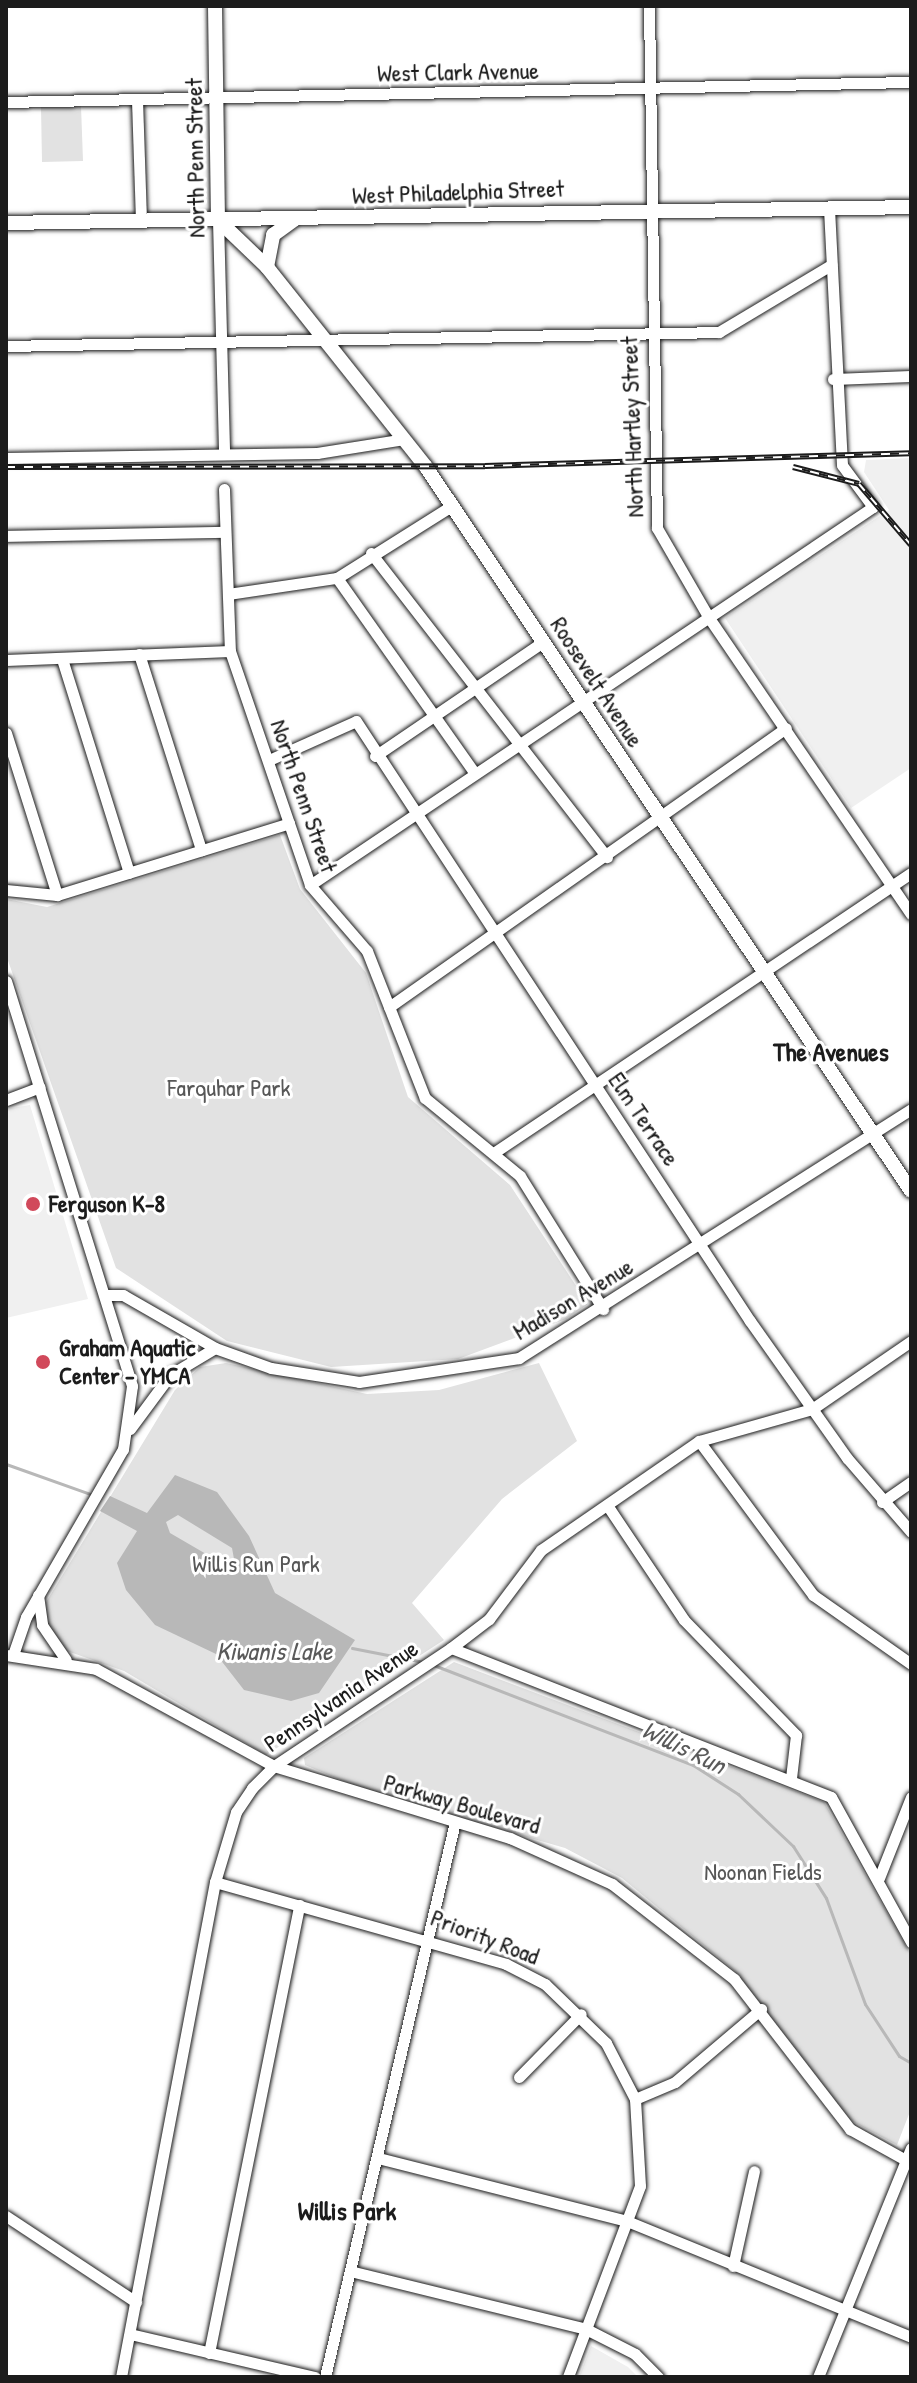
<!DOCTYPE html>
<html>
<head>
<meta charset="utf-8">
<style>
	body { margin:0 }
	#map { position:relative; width:917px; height:2383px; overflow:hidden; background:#fff; font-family:"Patrick Hand",sans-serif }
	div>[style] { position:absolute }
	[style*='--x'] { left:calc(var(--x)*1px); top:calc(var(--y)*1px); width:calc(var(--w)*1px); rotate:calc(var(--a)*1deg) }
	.built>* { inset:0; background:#f0f0f0 }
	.green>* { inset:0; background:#e2e2e2 }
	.water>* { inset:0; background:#b8b8b8 }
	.stream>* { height:3px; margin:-1.5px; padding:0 1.5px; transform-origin:1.5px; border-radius:1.5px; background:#b8b8b8 }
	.roads { filter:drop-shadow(0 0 2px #1c1c1c) drop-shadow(0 0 2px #1c1c1c) }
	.minor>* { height:11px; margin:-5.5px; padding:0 5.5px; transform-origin:5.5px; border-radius:5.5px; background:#fff }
	.major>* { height:14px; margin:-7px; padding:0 7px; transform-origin:7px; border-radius:7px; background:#fff }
	.rail>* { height:6px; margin-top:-3px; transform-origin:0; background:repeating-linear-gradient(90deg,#fff 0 9px,#1c1c1c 0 18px); box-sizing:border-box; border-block:2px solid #1c1c1c }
	.dots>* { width:22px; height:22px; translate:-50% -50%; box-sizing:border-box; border:4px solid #fff; border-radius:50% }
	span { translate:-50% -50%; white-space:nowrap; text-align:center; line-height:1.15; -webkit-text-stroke:6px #fff; paint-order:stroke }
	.street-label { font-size:24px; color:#1c1c1c }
	.park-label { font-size:24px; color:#575757 }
	.poi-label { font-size:24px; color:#1c1c1c; font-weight:700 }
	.left { translate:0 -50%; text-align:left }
	.neighbourhood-label { font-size:26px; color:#1c1c1c; font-weight:700 }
	.water-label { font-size:26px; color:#5a5a5a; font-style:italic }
	.frame { position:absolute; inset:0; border:8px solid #1c1c1c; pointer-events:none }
</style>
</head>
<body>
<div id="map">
	<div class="built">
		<div style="clip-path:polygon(911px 458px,911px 768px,851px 808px,725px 618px,889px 510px,864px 472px,866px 460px)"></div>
		<div style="clip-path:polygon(30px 1105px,88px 1299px,6px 1318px,6px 1109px)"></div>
		<div style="clip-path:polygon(591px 2346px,628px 2367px,638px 2377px,579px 2377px)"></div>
	</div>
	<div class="green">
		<div style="clip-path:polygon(81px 106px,83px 161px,42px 162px,41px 107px)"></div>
		<div style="clip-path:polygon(280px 835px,300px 889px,366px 973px,408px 1097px,510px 1185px,588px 1304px,566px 1319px,458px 1359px,331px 1367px,227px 1341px,116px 1268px,6px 955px,6px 899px,47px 907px)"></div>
		<div style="clip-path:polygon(226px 1363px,367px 1394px,439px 1390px,539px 1363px,577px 1441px,502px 1499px,412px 1603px,444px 1640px,266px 1755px,124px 1671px,67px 1651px,47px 1629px,45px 1604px,175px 1390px,200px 1367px)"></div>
		<div style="clip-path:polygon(454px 1662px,824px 1802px,911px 1955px,911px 2109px,897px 2145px,850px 2120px,735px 1971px,622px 1878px,565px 1848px,365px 1790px,305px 1765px,304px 1758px)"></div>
	</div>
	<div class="water">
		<div style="clip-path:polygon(evenodd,175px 1475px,217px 1492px,249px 1536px,275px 1593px,355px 1640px,319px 1693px,291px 1701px,244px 1690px,216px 1654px,155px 1625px,126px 1590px,117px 1563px,137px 1531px,100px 1511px,110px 1496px,147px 1513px,175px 1475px,178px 1515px,232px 1548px,234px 1559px,225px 1565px,170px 1533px,166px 1522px,178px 1515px)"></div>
	</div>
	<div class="stream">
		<div style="--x:6;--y:1464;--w:92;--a:19.6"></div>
		<div style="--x:352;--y:1648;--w:73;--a:11"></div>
		<div style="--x:431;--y:1664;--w:281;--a:21.1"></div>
		<div style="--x:693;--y:1765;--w:54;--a:32.8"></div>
		<div style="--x:738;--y:1794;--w:76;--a:43.4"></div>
		<div style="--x:793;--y:1846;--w:62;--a:57.6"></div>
		<div style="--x:826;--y:1898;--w:113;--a:69.8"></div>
		<div style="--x:865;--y:2004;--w:62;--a:56.8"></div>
		<div style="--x:899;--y:2056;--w:14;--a:30"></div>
	</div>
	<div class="roads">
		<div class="minor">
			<div style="--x:649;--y:6;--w:522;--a:89.12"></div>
			<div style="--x:657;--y:528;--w:104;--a:60"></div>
			<div style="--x:709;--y:618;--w:358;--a:55.7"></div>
			<div style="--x:137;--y:100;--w:121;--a:88.1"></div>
			<div style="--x:6;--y:102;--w:905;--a:-1.27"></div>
			<div style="--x:218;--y:220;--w:234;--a:88.5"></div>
			<div style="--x:6;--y:346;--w:713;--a:-1.12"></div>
			<div style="--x:719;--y:332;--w:131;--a:-30.9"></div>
			<div style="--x:833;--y:379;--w:78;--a:-2.2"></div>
			<div style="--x:6;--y:458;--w:311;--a:-0.9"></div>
			<div style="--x:317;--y:453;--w:88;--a:-9.1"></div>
			<div style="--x:224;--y:489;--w:162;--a:87.9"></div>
			<div style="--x:230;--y:651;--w:247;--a:71.1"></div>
			<div style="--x:310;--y:885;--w:87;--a:49.2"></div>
			<div style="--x:367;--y:951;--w:158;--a:68.5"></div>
			<div style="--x:425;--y:1098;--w:123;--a:39.4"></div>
			<div style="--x:520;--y:1176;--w:157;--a:58"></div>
			<div style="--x:6;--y:536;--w:216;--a:-1.1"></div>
			<div style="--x:371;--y:553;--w:385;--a:52.2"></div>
			<div style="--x:337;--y:578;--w:237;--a:54.8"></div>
			<div style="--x:228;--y:594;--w:110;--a:-8.4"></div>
			<div style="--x:337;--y:578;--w:137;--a:-32.2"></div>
			<div style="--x:139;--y:654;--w:206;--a:72.4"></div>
			<div style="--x:62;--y:659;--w:224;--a:72.6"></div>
			<div style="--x:6;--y:660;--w:224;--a:-2.3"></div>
			<div style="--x:6;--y:733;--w:170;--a:72.5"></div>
			<div style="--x:375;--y:756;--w:204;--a:-34.2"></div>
			<div style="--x:269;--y:760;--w:95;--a:-24.1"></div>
			<div style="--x:356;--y:721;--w:718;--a:56.71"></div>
			<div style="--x:750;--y:1321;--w:168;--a:54.7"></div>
			<div style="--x:847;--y:1458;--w:98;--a:49.1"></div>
			<div style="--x:310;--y:885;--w:678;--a:-33.88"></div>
			<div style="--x:873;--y:507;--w:52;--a:-126.4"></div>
			<div style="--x:842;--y:465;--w:257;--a:-92.9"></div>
			<div style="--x:6;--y:890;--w:51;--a:5.6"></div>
			<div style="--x:57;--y:895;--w:243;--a:-17.2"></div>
			<div style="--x:6;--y:981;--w:424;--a:72.7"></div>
			<div style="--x:132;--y:1386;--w:64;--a:98.1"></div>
			<div style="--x:123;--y:1449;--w:194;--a:120"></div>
			<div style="--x:26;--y:1617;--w:39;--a:109"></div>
			<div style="--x:389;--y:1007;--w:485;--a:-35.1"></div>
			<div style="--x:6;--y:1100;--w:36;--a:-21"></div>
			<div style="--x:495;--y:1152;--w:501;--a:-33.85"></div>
			<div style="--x:106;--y:1295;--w:17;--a:0"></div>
			<div style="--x:123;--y:1295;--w:106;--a:29.9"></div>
			<div style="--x:215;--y:1348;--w:59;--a:19.7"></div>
			<div style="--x:271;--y:1368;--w:89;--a:9"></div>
			<div style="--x:359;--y:1382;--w:162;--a:-8.5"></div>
			<div style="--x:519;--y:1358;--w:464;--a:-32.4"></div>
			<div style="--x:130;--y:1429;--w:67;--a:-53.5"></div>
			<div style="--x:170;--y:1375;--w:52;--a:-31"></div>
			<div style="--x:699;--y:1441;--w:192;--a:53.5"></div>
			<div style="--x:813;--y:1595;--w:120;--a:35.1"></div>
			<div style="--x:882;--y:1502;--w:35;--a:-35"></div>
			<div style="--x:607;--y:1505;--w:138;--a:56.2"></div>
			<div style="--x:684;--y:1620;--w:161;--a:45.8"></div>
			<div style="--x:796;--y:1735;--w:43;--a:96.6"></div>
			<div style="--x:38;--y:1595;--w:30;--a:82"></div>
			<div style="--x:42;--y:1625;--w:42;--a:55.6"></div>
			<div style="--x:451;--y:1648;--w:408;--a:21.4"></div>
			<div style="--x:831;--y:1797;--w:166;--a:61.1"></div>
			<div style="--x:6;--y:1655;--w:91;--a:8.8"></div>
			<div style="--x:96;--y:1669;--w:203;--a:28.6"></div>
			<div style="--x:274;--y:1766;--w:247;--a:17"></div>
			<div style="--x:510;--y:1838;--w:112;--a:24.3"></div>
			<div style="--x:612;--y:1884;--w:155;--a:37.9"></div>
			<div style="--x:734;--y:1979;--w:190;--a:52.3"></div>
			<div style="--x:850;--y:2129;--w:70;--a:29.1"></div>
			<div style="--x:879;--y:1878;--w:87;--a:-68.4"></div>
			<div style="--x:215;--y:1882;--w:302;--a:15.7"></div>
			<div style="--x:506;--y:1964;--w:44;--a:27.1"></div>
			<div style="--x:545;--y:1984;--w:85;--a:44"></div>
			<div style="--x:606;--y:2043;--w:63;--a:62.6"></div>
			<div style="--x:635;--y:2099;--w:87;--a:86.7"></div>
			<div style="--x:640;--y:2186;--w:204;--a:110.7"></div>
			<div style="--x:519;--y:2077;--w:88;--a:-45.5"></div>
			<div style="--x:635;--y:2099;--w:43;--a:-23"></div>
			<div style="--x:675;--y:2082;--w:113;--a:-40.3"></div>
			<div style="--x:378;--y:2158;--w:257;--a:14.2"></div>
			<div style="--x:627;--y:2221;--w:307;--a:22.2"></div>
			<div style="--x:6;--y:2216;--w:156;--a:33.5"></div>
			<div style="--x:733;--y:2266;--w:97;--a:-77.5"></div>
			<div style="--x:350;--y:2271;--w:243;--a:13.8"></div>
			<div style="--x:586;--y:2329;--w:55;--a:27"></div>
			<div style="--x:635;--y:2354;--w:33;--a:45"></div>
			<div style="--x:130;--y:2334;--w:190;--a:13.1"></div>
			<div style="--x:209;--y:2353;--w:457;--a:-78.6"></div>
			<div style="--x:121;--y:2377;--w:504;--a:-79.25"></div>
			<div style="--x:215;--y:1882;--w:73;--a:-73.3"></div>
			<div style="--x:236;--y:1812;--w:29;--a:-56"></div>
			<div style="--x:252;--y:1788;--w:31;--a:-45"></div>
			<div style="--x:274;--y:1766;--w:213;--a:-33.7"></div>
			<div style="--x:451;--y:1648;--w:48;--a:-37.3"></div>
			<div style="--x:489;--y:1619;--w:86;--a:-53"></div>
			<div style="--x:541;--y:1550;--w:192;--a:-34.6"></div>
			<div style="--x:699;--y:1441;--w:117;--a:-15.8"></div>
			<div style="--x:812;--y:1409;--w:120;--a:-34.5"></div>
			<div style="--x:325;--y:2377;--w:570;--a:-76.82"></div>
			<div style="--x:818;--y:2377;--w:247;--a:-67.9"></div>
		</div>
		<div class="major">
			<div style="--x:215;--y:6;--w:214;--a:89.2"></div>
			<div style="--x:218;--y:220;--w:68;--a:43.8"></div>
			<div style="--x:267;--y:267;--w:256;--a:51.5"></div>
			<div style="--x:426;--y:467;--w:871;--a:56.18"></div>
			<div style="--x:6;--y:223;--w:905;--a:-1.01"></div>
			<div style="--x:267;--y:267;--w:33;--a:-79"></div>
			<div style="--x:273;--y:235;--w:26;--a:-36"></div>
		</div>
	</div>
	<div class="rail">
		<div style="--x:6;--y:467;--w:479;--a:-0.1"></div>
		<div style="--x:485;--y:466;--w:426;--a:-1.7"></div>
		<div style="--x:793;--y:467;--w:68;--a:14.4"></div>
		<div style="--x:859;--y:484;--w:80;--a:49.6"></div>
	</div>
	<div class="dots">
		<div style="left:33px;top:1204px;background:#d1495b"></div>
		<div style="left:43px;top:1362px;background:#d1495b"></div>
	</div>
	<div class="street-label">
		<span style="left:458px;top:72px;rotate:-1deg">West Clark Avenue</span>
		<span style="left:195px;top:158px;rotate:-91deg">North Penn Street</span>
		<span style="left:458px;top:192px;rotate:-2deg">West Philadelphia Street</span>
		<span style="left:632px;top:427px;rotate:-92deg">North Hartley Street</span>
		<span style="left:597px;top:682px;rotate:57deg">Roosevelt Avenue</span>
		<span style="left:304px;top:796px;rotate:71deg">North Penn Street</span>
		<span style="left:644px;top:1119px;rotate:56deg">Elm Terrace</span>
		<span style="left:573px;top:1299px;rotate:-31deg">Madison Avenue</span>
		<span style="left:341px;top:1696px;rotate:-34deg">Pennsylvania Avenue</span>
		<span style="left:462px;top:1804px;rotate:16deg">Parkway Boulevard</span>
		<span style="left:485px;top:1937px;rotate:21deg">Priority Road</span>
	</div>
	<div class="park-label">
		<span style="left:229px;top:1088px">Farquhar Park</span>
		<span style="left:256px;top:1564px">Willis Run Park</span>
		<span style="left:763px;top:1872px">Noonan Fields</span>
	</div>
	<div class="poi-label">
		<span class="left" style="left:49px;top:1204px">Ferguson K-8</span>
		<span class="left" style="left:59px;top:1362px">Graham Aquatic<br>Center - YMCA</span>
	</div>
	<div class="neighbourhood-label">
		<span style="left:831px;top:1052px">The Avenues</span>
		<span style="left:347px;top:2211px">Willis Park</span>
	</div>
	<div class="water-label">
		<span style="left:274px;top:1651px">Kiwanis Lake</span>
		<span style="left:684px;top:1747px;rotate:26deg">Willis Run</span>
	</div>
	<div class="frame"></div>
</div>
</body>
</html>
